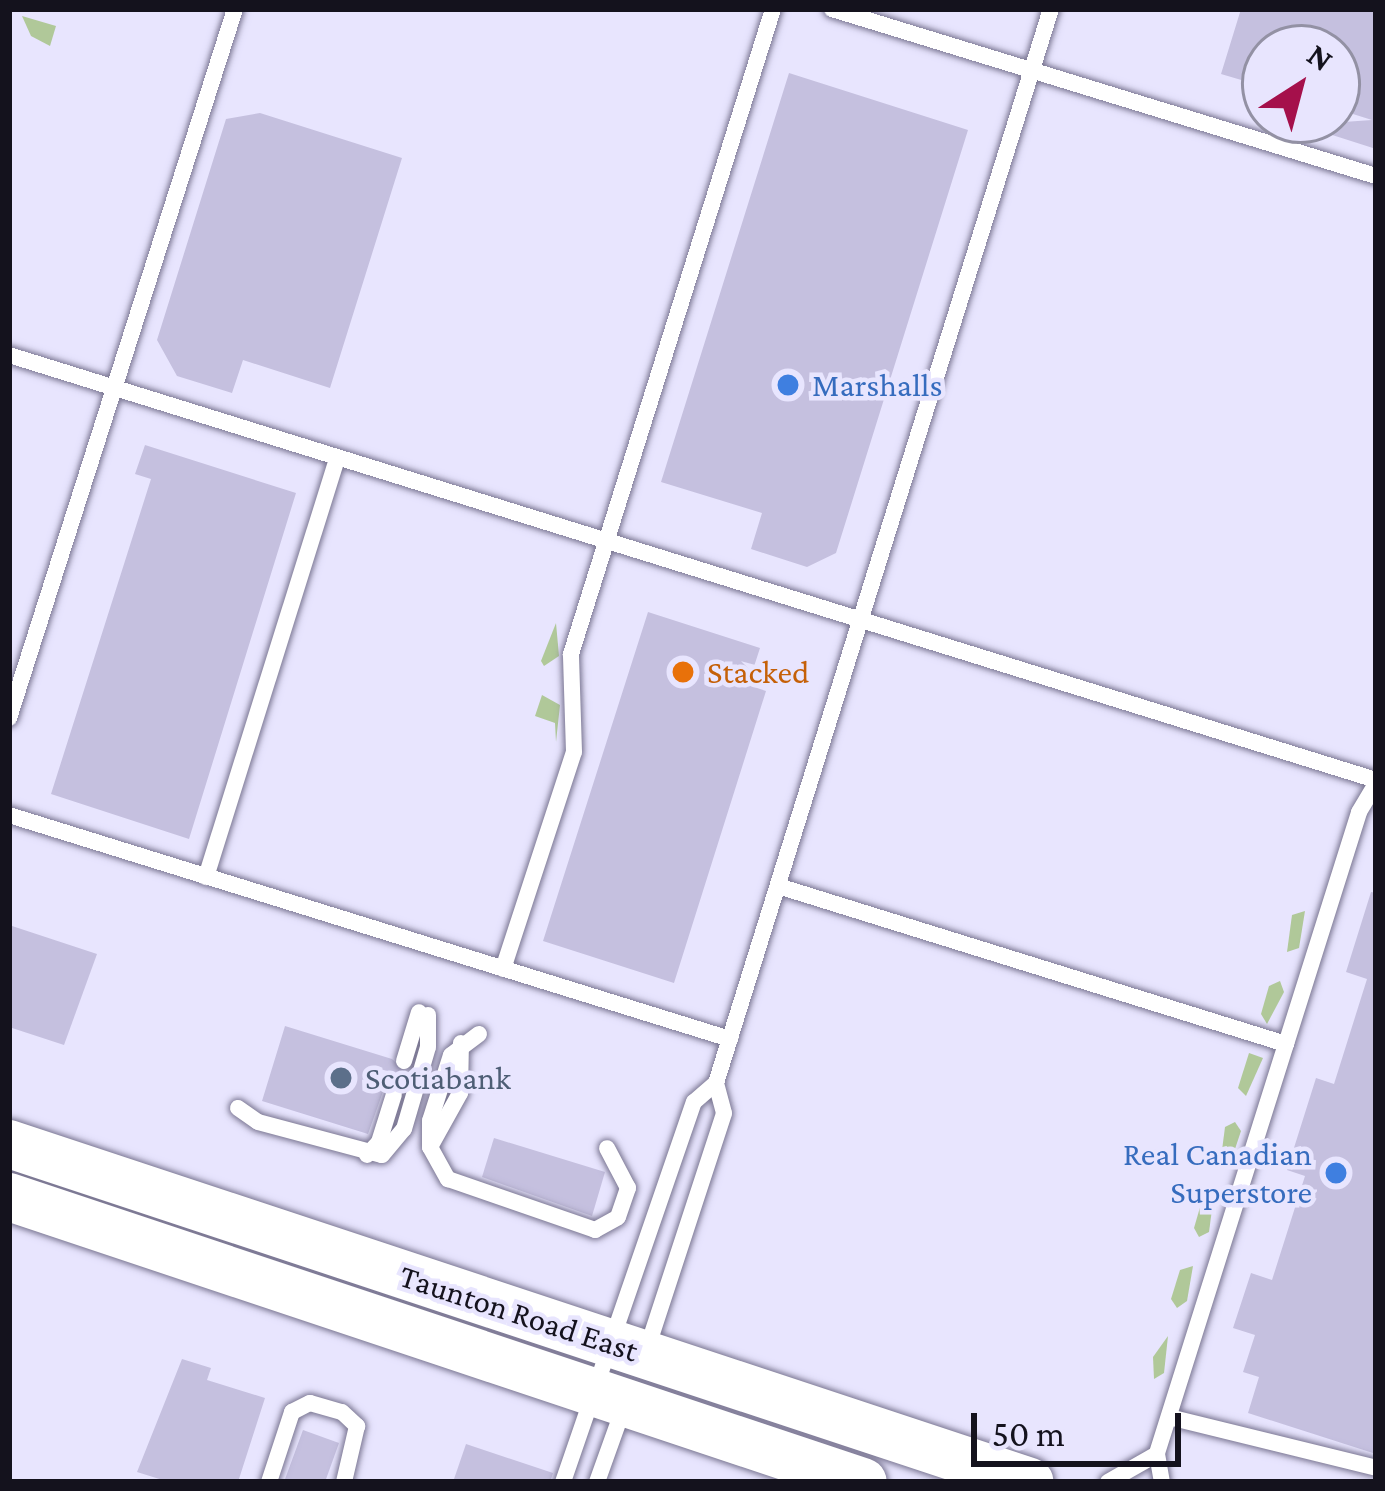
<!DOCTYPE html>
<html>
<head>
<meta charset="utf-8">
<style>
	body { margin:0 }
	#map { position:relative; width:1385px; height:1491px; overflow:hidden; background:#e8e5fe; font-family:"Crimson Pro",serif }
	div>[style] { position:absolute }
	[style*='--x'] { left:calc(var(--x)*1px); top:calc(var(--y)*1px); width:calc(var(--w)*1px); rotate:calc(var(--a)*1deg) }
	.green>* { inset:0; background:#b0c899 }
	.building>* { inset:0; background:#c5c0df }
	.roads { filter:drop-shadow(0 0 3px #7a7692) drop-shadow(0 0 3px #7a7692) }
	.lane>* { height:16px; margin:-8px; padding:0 8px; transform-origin:8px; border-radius:8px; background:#fff }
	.secondary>* { height:48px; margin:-24px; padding:0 24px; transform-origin:24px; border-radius:24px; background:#fff }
	.dots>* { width:33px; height:33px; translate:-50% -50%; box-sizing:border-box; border:6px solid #e8e5fe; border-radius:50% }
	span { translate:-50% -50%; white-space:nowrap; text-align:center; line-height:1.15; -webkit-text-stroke:9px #e8e5fe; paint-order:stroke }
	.shop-label { font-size:33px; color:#366cbe }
	.left { translate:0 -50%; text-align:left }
	.right { translate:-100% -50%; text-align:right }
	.food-label { font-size:33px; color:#c56008 }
	.service-label { font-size:33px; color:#4e5e75 }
	.street-label { font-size:33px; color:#14121d }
	.frame { position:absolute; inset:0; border:12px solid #14121d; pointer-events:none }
	.north { position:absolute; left:1241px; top:24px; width:120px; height:120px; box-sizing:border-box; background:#e8e5fe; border:3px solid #9391a4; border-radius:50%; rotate:36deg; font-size:33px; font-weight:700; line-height:48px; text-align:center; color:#14121d }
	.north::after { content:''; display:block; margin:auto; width:42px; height:54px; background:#a5104b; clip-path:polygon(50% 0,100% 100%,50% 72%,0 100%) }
	.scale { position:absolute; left:971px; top:1413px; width:210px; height:54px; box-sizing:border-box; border:6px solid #14121d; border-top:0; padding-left:15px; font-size:36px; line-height:42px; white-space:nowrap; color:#14121d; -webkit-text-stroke:9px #e8e5fe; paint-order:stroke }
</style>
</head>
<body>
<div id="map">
	<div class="green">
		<div style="clip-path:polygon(22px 16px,56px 26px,50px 46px,31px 36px)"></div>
		<div style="clip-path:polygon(556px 623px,559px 656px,544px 666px,541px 661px)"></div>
		<div style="clip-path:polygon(542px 695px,560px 705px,556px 742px,555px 723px,535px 716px)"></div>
		<div style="clip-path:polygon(1305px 911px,1299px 948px,1287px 952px,1292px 915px)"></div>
		<div style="clip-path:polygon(1280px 981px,1284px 992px,1267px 1024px,1261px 1014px,1269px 986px)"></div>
		<div style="clip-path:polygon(1249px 1053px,1263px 1058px,1246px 1096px,1238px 1088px)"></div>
		<div style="clip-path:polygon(1235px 1122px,1241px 1131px,1231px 1161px,1220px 1166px,1225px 1127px)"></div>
		<div style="clip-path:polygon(1214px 1194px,1209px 1232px,1199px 1237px,1194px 1228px,1203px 1197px)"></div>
		<div style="clip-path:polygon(1193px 1266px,1187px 1301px,1177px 1308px,1171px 1299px,1180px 1270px)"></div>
		<div style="clip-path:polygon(1168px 1336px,1164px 1373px,1154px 1379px,1153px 1357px)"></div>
	</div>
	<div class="building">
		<div style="clip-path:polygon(1241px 9px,1376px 9px,1376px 149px,1301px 125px,1372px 120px,1337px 109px,1337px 48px,1265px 48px,1265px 87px,1221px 74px)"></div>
		<div style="clip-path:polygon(789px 73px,968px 130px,836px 553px,807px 567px,751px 549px,762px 513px,661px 482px)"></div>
		<div style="clip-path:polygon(260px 113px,402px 158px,330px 388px,243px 360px,232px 393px,177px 376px,157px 340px,226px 119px)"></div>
		<div style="clip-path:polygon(145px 445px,296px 493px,189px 839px,51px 794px,151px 479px,135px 474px)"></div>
		<div style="clip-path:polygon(648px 612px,760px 648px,748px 685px,766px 691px,674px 983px,543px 941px)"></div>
		<div style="clip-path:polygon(1371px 892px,1376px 893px,1376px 1454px,1248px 1413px,1259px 1377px,1243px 1372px,1255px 1335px,1233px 1328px,1251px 1273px,1272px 1280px,1305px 1176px,1287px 1170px,1316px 1078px,1334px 1084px,1367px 979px,1346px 972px)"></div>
		<div style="clip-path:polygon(9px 925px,97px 954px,64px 1045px,9px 1027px)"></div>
		<div style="clip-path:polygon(285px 1026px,392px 1059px,407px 1073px,403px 1086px,385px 1086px,368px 1134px,262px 1101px)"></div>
		<div style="clip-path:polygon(494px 1138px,605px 1172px,592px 1216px,482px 1177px)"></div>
		<div style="clip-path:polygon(182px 1359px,211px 1368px,207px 1380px,265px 1398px,238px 1482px,169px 1482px,137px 1472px)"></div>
		<div style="clip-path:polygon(303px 1430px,339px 1443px,325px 1482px,284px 1482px)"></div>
		<div style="clip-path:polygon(466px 1444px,553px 1473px,550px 1482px,453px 1482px)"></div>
	</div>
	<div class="roads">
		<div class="lane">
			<div style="--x:832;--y:9;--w:569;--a:17.07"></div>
			<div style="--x:9;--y:355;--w:1432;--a:17.27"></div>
			<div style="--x:9;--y:718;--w:744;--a:-72.32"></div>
			<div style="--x:9;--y:815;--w:755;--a:17.26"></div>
			<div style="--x:206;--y:877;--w:439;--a:-72.6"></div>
			<div style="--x:778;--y:886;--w:532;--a:17.28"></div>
			<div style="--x:1286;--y:1044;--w:430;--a:107.5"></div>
			<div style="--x:1157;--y:1454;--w:28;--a:80"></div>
			<div style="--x:503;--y:969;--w:228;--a:-71.9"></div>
			<div style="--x:574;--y:752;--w:98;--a:-91.8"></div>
			<div style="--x:571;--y:654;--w:676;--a:-72.61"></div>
			<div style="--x:479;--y:1034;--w:35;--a:143"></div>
			<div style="--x:451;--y:1055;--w:69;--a:107.7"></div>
			<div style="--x:430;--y:1121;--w:26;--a:90"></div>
			<div style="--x:430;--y:1147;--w:37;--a:61"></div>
			<div style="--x:448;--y:1179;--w:156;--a:19.1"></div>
			<div style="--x:595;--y:1230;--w:26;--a:-29"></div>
			<div style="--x:618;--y:1217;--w:31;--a:-71"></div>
			<div style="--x:628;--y:1188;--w:45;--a:-117.7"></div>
			<div style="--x:1286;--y:1044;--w:243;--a:-72.5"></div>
			<div style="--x:1359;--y:812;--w:33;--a:-59"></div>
			<div style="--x:404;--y:1061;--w:51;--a:-73"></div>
			<div style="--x:238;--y:1108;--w:24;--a:35"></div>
			<div style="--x:258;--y:1122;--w:128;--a:14.9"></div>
			<div style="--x:382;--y:1155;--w:34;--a:-50"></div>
			<div style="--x:404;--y:1129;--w:85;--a:-73.7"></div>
			<div style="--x:428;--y:1047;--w:32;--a:-90"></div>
			<div style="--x:430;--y:1147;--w:62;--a:-60.9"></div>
			<div style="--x:460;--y:1093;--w:50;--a:-88.9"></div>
			<div style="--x:367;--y:1155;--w:18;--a:-47"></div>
			<div style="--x:379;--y:1142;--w:50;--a:-72.6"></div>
			<div style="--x:646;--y:1352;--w:251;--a:-71.9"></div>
			<div style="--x:724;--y:1113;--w:31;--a:-105"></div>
			<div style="--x:1169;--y:1417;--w:213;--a:13.8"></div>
			<div style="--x:269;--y:1482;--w:74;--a:-71.8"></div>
			<div style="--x:292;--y:1412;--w:20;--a:-27"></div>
			<div style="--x:310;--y:1403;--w:33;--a:16"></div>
			<div style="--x:342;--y:1412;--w:21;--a:43"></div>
			<div style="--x:357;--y:1426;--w:57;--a:103.1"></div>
			<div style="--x:563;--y:1482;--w:402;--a:-71"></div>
			<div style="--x:694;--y:1102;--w:29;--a:-41"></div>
			<div style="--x:716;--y:1083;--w:1125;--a:-72.68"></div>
			<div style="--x:597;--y:1482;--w:83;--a:-70.3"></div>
			<div style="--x:1108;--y:1482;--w:56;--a:-29.7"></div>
		</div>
		<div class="secondary">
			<div style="--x:9;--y:1144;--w:1075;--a:18.32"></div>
			<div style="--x:9;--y:1197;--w:900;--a:18.46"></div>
		</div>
	</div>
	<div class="dots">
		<div style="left:788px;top:385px;background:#3f7fe0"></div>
		<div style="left:683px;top:672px;background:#e8710a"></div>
		<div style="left:341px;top:1078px;background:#5c6f8a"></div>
		<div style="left:1336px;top:1173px;background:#3f7fe0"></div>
	</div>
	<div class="shop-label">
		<span class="left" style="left:812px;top:385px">Marshalls</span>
		<span class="right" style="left:1312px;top:1173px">Real Canadian<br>Superstore</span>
	</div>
	<div class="food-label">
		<span class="left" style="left:707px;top:672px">Stacked</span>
	</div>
	<div class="service-label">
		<span class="left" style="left:365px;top:1078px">Scotiabank</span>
	</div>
	<div class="street-label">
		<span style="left:519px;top:1313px;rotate:18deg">Taunton Road East</span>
	</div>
	<div class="frame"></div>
	<div class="north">N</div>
	<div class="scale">50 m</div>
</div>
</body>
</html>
